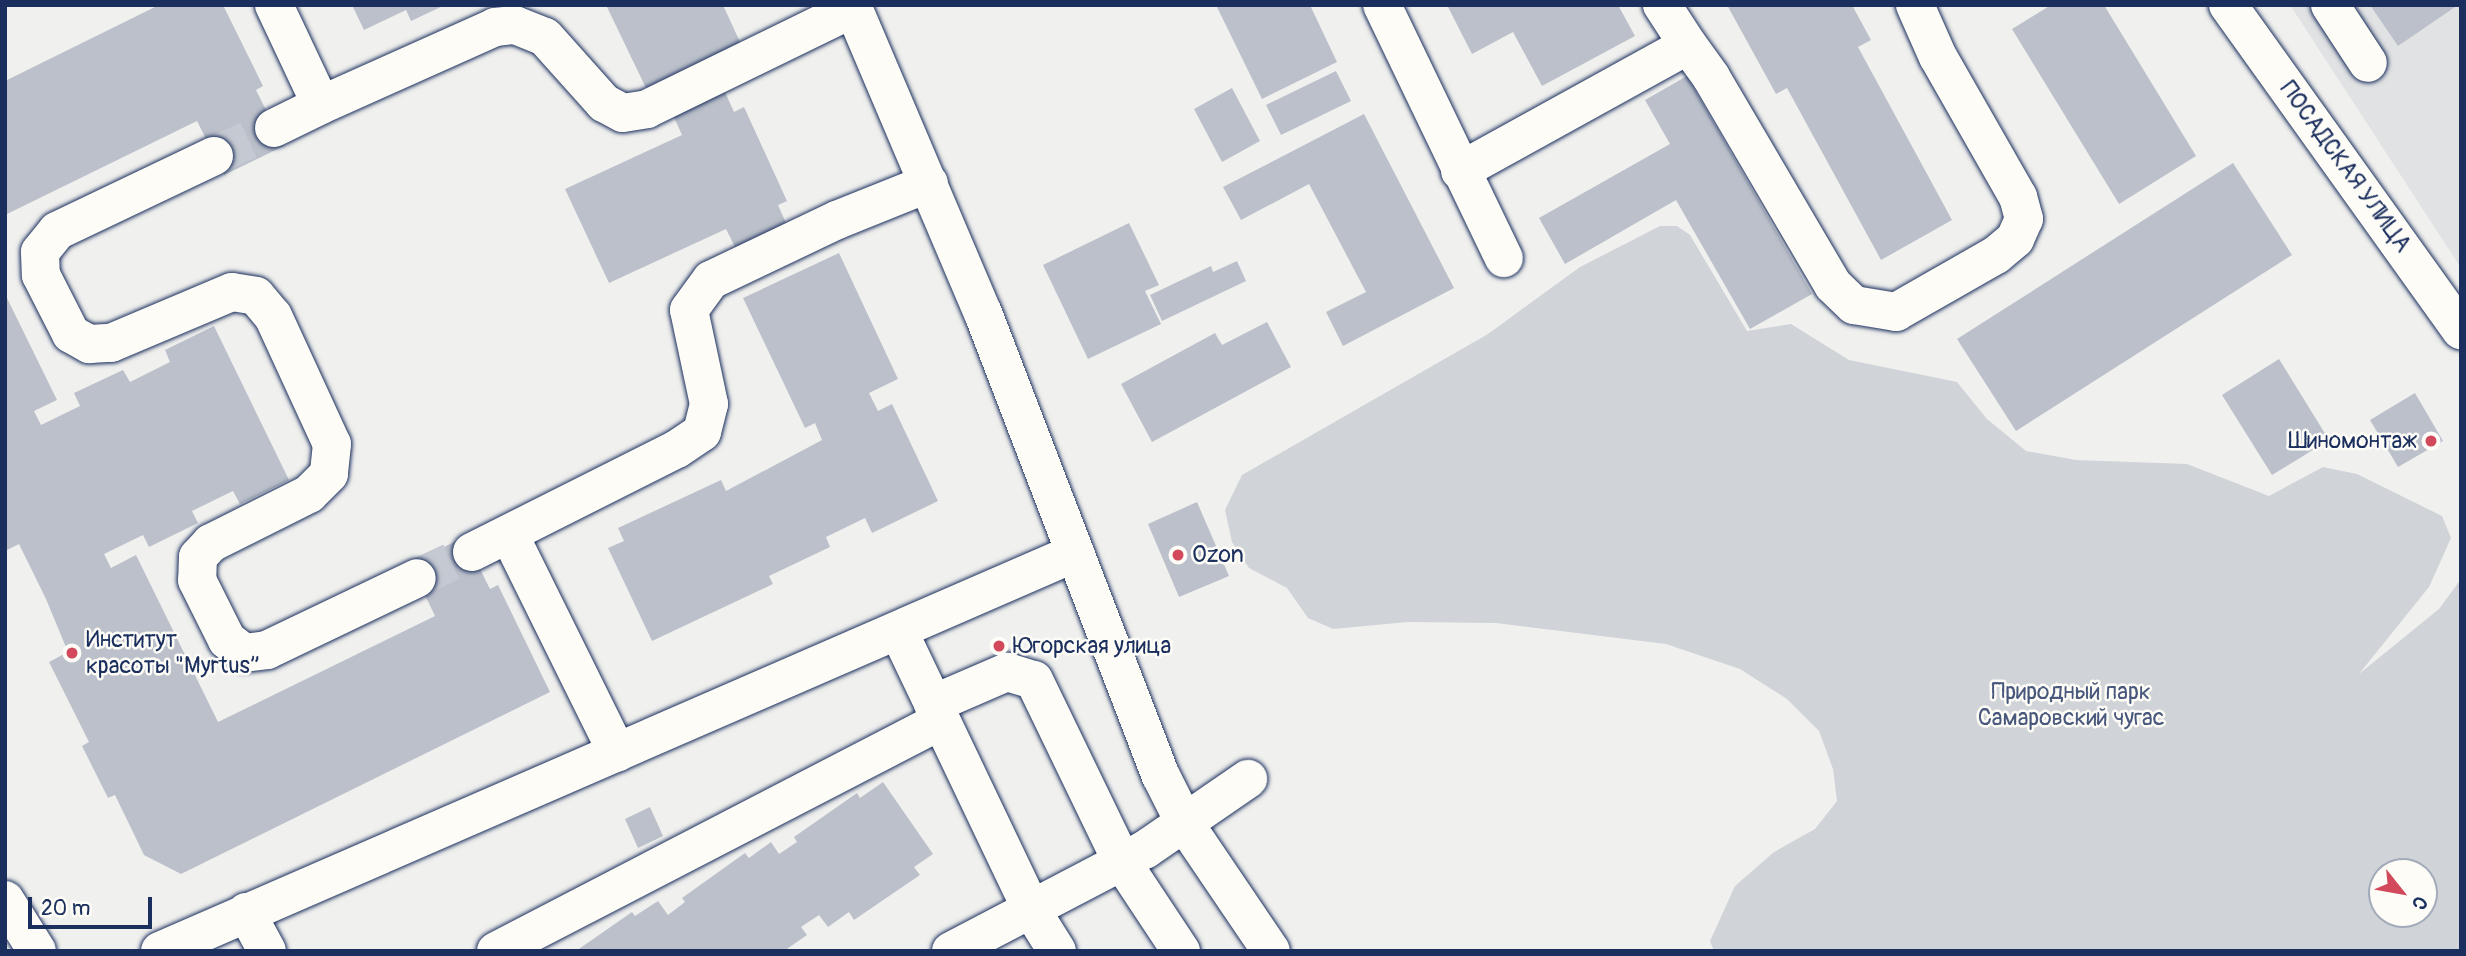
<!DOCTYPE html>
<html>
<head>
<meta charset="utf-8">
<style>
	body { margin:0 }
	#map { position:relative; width:2466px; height:956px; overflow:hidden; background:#f0f0ee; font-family:Pangolin,sans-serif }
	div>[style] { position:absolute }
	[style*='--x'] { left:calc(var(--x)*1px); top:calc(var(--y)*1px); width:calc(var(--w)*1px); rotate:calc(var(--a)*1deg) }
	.built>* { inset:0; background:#e0e2e3 }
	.green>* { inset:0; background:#d0d3d8 }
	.building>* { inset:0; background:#bbc0ca }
	.minor-tunnel>* { height:38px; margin-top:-19px; transform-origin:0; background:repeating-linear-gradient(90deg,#c5c9d1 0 38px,transparent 0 57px) }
	.roads { filter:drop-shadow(0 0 2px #1b2f5e) drop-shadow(0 0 2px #1b2f5e) }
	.minor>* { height:38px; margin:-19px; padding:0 19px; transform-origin:19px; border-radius:19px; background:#fdfcf7 }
	.dots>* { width:19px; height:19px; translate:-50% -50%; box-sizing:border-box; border:4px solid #fdfcf7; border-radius:50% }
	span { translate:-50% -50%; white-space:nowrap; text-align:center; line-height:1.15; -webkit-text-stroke:5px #fdfcf7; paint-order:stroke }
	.street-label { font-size:23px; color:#1b2f5e }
	.poi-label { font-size:23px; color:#1b2f5e }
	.right { translate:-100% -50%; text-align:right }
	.left { translate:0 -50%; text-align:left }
	.park-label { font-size:23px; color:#48587c }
	.frame { position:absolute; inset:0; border:7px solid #1b2f5e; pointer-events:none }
	.north { position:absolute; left:2368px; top:858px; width:70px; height:70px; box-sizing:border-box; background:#fdfcf7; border:2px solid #a3aaba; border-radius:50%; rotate:121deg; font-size:19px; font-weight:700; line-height:28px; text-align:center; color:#1b2f5e }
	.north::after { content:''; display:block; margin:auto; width:24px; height:32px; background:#d1495b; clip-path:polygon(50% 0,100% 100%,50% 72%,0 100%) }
	.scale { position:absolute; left:28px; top:897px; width:124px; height:32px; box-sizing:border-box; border:4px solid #1b2f5e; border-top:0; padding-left:9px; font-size:21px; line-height:24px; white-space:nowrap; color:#1b2f5e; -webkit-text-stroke:5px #fdfcf7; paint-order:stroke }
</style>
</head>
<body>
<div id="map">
	<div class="built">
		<div style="clip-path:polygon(2290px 5px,2461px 5px,2461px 268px)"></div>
	</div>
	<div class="green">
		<div style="clip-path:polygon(evenodd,1660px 226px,1677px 226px,1690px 235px,1747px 331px,1791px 324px,1849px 360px,1957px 382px,1987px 419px,2026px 451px,2076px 460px,2187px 464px,2269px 496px,2323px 467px,2357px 474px,2442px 516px,2451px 538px,2429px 587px,2359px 674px,2439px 609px,2461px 579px,2461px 951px,1714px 951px,1710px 941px,1735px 886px,1774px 852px,1815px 829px,1837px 801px,1833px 769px,1819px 731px,1787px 699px,1740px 669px,1666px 644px,1496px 623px,1408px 622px,1333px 629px,1308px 618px,1287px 588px,1249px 568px,1232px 542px,1225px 510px,1242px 475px,1488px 334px,1580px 267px,1660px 226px,2382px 872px,2424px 872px,2424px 914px,2382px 914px,2382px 872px)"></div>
	</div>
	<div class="building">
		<div style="clip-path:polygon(159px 5px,223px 5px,263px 86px,256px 90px,284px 146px,224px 175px,197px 121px,5px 215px,5px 81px)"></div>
		<div style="clip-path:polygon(352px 5px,445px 5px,411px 21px,406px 10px,364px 30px)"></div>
		<div style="clip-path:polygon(606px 5px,723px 5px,740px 42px,646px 88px)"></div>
		<div style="clip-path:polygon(1216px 5px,1310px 5px,1337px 62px,1262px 99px)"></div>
		<div style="clip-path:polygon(1447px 5px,1618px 5px,1635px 36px,1542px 86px,1513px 32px,1472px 54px)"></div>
		<div style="clip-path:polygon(1727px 5px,1852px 5px,1871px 40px,1858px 47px,1952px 220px,1881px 260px,1787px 88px,1776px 94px)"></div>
		<div style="clip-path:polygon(2051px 5px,2104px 5px,2196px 156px,2119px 204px,2012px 29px)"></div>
		<div style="clip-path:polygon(2370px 5px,2458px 5px,2398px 46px)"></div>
		<div style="clip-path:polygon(1336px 71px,1351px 101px,1281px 135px,1266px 105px)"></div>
		<div style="clip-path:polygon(1687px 76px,1812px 294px,1750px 329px,1676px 200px,1565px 264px,1539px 218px,1670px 144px,1645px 100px)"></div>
		<div style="clip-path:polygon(1232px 88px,1260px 141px,1222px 162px,1194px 109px)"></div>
		<div style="clip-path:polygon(725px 92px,734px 112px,744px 107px,787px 201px,778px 205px,786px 223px,735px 247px,726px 229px,609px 283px,565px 189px,682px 135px,673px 115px)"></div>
		<div style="clip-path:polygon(1364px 114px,1454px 288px,1343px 346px,1326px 312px,1366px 292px,1309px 184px,1241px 220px,1223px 187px)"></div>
		<div style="clip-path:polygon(2233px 163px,2292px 255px,2016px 431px,1957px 339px)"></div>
		<div style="clip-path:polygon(1129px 223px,1159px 285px,1145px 291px,1161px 324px,1088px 359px,1043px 265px)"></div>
		<div style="clip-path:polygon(839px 253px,898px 379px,869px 393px,878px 411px,892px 404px,938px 501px,872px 533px,865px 518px,826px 537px,830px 547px,769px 576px,773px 584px,652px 641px,608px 548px,624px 541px,618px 528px,721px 480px,726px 491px,822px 440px,815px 423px,805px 428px,743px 298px)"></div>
		<div style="clip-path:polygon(1237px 261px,1246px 281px,1162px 321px,1150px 295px,1211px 266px,1213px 272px)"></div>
		<div style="clip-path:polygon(5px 294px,57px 400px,34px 411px,41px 425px,80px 406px,74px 393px,123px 370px,130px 382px,170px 362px,165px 350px,214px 326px,289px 480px,240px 504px,233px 491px,192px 511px,198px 523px,149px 547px,143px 535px,104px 554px,111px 568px,136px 555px,218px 722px,435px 616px,410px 564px,464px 537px,490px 589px,498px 585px,550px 692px,181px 874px,144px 855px,115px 795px,108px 798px,82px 746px,89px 742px,49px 662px,68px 652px,46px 599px,19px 544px,7px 550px,5px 546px)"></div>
		<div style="clip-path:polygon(1267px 322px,1291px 367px,1152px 442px,1121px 384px,1215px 333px,1222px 345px)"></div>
		<div style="clip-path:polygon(2279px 359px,2329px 440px,2272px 475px,2222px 395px)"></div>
		<div style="clip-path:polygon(2415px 393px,2443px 441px,2398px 467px,2370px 420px)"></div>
		<div style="clip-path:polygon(1197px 502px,1229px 576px,1179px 597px,1148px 524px)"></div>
		<div style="clip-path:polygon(883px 782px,933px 854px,914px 867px,920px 875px,854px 920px,849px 912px,828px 927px,819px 915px,801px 927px,807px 935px,784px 951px,576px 951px,632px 912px,635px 916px,658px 901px,668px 915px,685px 902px,682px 898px,745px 853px,749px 858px,771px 842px,779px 854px,797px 842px,794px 837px,857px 793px,860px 798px)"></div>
		<div style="clip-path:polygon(650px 807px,663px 836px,638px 848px,625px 819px)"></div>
	</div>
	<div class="minor-tunnel">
		<div style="--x:214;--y:156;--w:66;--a:-25"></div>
		<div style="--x:417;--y:578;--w:61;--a:-25.3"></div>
	</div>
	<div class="roads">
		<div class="minor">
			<div style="--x:274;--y:5;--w:110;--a:64.8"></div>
			<div style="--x:321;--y:105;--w:191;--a:-24.1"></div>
			<div style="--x:495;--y:27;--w:20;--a:-6"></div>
			<div style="--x:515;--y:25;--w:32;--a:22"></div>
			<div style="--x:545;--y:37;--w:89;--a:48.2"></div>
			<div style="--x:604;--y:103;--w:21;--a:28"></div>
			<div style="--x:623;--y:113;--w:24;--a:-9"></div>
			<div style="--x:647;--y:109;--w:230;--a:-26"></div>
			<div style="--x:852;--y:5;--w:335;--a:67"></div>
			<div style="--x:983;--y:313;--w:496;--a:69"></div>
			<div style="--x:1161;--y:776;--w:54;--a:63.4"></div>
			<div style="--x:1185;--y:824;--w:153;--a:55.9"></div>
			<div style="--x:1382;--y:5;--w:281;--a:64.3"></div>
			<div style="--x:2228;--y:5;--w:400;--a:54.4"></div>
			<div style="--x:2330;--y:5;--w:69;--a:56.8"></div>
			<div style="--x:1688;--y:45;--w:39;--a:54"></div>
			<div style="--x:1711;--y:77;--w:241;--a:59.6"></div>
			<div style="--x:1833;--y:285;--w:29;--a:44"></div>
			<div style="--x:1854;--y:305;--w:43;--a:9.5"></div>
			<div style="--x:1896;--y:312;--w:115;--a:-29.7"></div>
			<div style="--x:1996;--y:255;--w:25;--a:-40"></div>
			<div style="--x:2015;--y:239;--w:22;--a:-66"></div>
			<div style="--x:2024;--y:219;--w:23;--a:-105"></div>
			<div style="--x:2018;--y:197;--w:161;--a:-119.7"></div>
			<div style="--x:1938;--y:57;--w:57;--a:-113.9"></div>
			<div style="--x:274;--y:128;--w:52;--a:-26.1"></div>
			<div style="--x:214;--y:156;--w:174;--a:154.5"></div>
			<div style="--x:57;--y:231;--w:27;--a:129"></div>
			<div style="--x:40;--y:252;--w:23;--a:88"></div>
			<div style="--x:41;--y:275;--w:66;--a:63"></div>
			<div style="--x:71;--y:334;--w:21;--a:29"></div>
			<div style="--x:89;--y:344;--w:22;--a:-3"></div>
			<div style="--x:111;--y:343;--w:131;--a:-22.9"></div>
			<div style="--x:232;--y:292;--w:24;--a:9"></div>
			<div style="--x:256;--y:296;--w:26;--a:50"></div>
			<div style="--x:273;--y:316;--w:141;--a:65.3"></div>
			<div style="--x:332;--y:444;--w:30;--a:96"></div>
			<div style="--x:329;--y:474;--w:28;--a:135"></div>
			<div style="--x:309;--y:494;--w:110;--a:153.4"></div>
			<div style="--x:211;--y:543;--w:19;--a:133"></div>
			<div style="--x:198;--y:557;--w:23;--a:92"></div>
			<div style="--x:197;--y:580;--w:67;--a:63.4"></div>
			<div style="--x:227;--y:640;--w:21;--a:37"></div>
			<div style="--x:244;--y:653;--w:23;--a:-7"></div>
			<div style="--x:267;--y:650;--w:166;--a:-25.6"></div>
			<div style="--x:1460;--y:171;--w:260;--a:-28.9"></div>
			<div style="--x:1688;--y:45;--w:48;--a:-123"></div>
			<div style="--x:509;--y:534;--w:244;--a:63.7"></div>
			<div style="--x:472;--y:552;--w:229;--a:-26.7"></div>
			<div style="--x:677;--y:449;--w:30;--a:-34"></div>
			<div style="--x:702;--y:432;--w:29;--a:-76"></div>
			<div style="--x:709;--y:404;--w:96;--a:-102"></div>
			<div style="--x:689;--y:310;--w:37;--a:-54"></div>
			<div style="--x:711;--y:280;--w:140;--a:-25.5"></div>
			<div style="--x:837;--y:220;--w:99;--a:-21.9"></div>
			<div style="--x:899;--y:632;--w:309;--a:64.5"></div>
			<div style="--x:1032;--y:911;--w:47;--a:58"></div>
			<div style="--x:933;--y:704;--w:81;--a:-23.4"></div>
			<div style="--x:1007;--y:672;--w:28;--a:17"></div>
			<div style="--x:1034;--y:680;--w:202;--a:64.2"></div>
			<div style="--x:1122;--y:862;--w:107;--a:56.5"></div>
			<div style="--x:5;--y:900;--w:60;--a:57.9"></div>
			<div style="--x:246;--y:912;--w:44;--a:61.7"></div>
			<div style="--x:160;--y:951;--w:998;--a:-23.51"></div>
			<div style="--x:496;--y:951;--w:500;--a:-27.38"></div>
			<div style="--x:951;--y:951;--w:220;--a:-27.6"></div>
			<div style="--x:1146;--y:849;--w:124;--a:-34.5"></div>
		</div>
	</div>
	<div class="dots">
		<div style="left:2431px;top:441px;background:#d1495b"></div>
		<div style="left:1178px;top:555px;background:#d1495b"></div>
		<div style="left:999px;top:646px;background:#d1495b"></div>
		<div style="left:72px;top:653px;background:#d1495b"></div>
	</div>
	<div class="street-label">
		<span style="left:2345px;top:167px;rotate:54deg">ПОСАДСКАЯ УЛИЦА</span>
	</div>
	<div class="poi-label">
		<span class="right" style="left:2417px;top:441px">Шиномонтаж</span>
		<span class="left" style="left:1192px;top:555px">Ozon</span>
		<span class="left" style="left:86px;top:653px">Институт<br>красоты "Myrtus”</span>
		<span class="left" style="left:1013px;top:646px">Югорская улица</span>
	</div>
	<div class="park-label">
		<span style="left:2071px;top:705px">Природный парк<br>Самаровский чугас</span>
	</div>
	<div class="frame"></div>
	<div class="north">С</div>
	<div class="scale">20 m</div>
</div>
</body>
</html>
